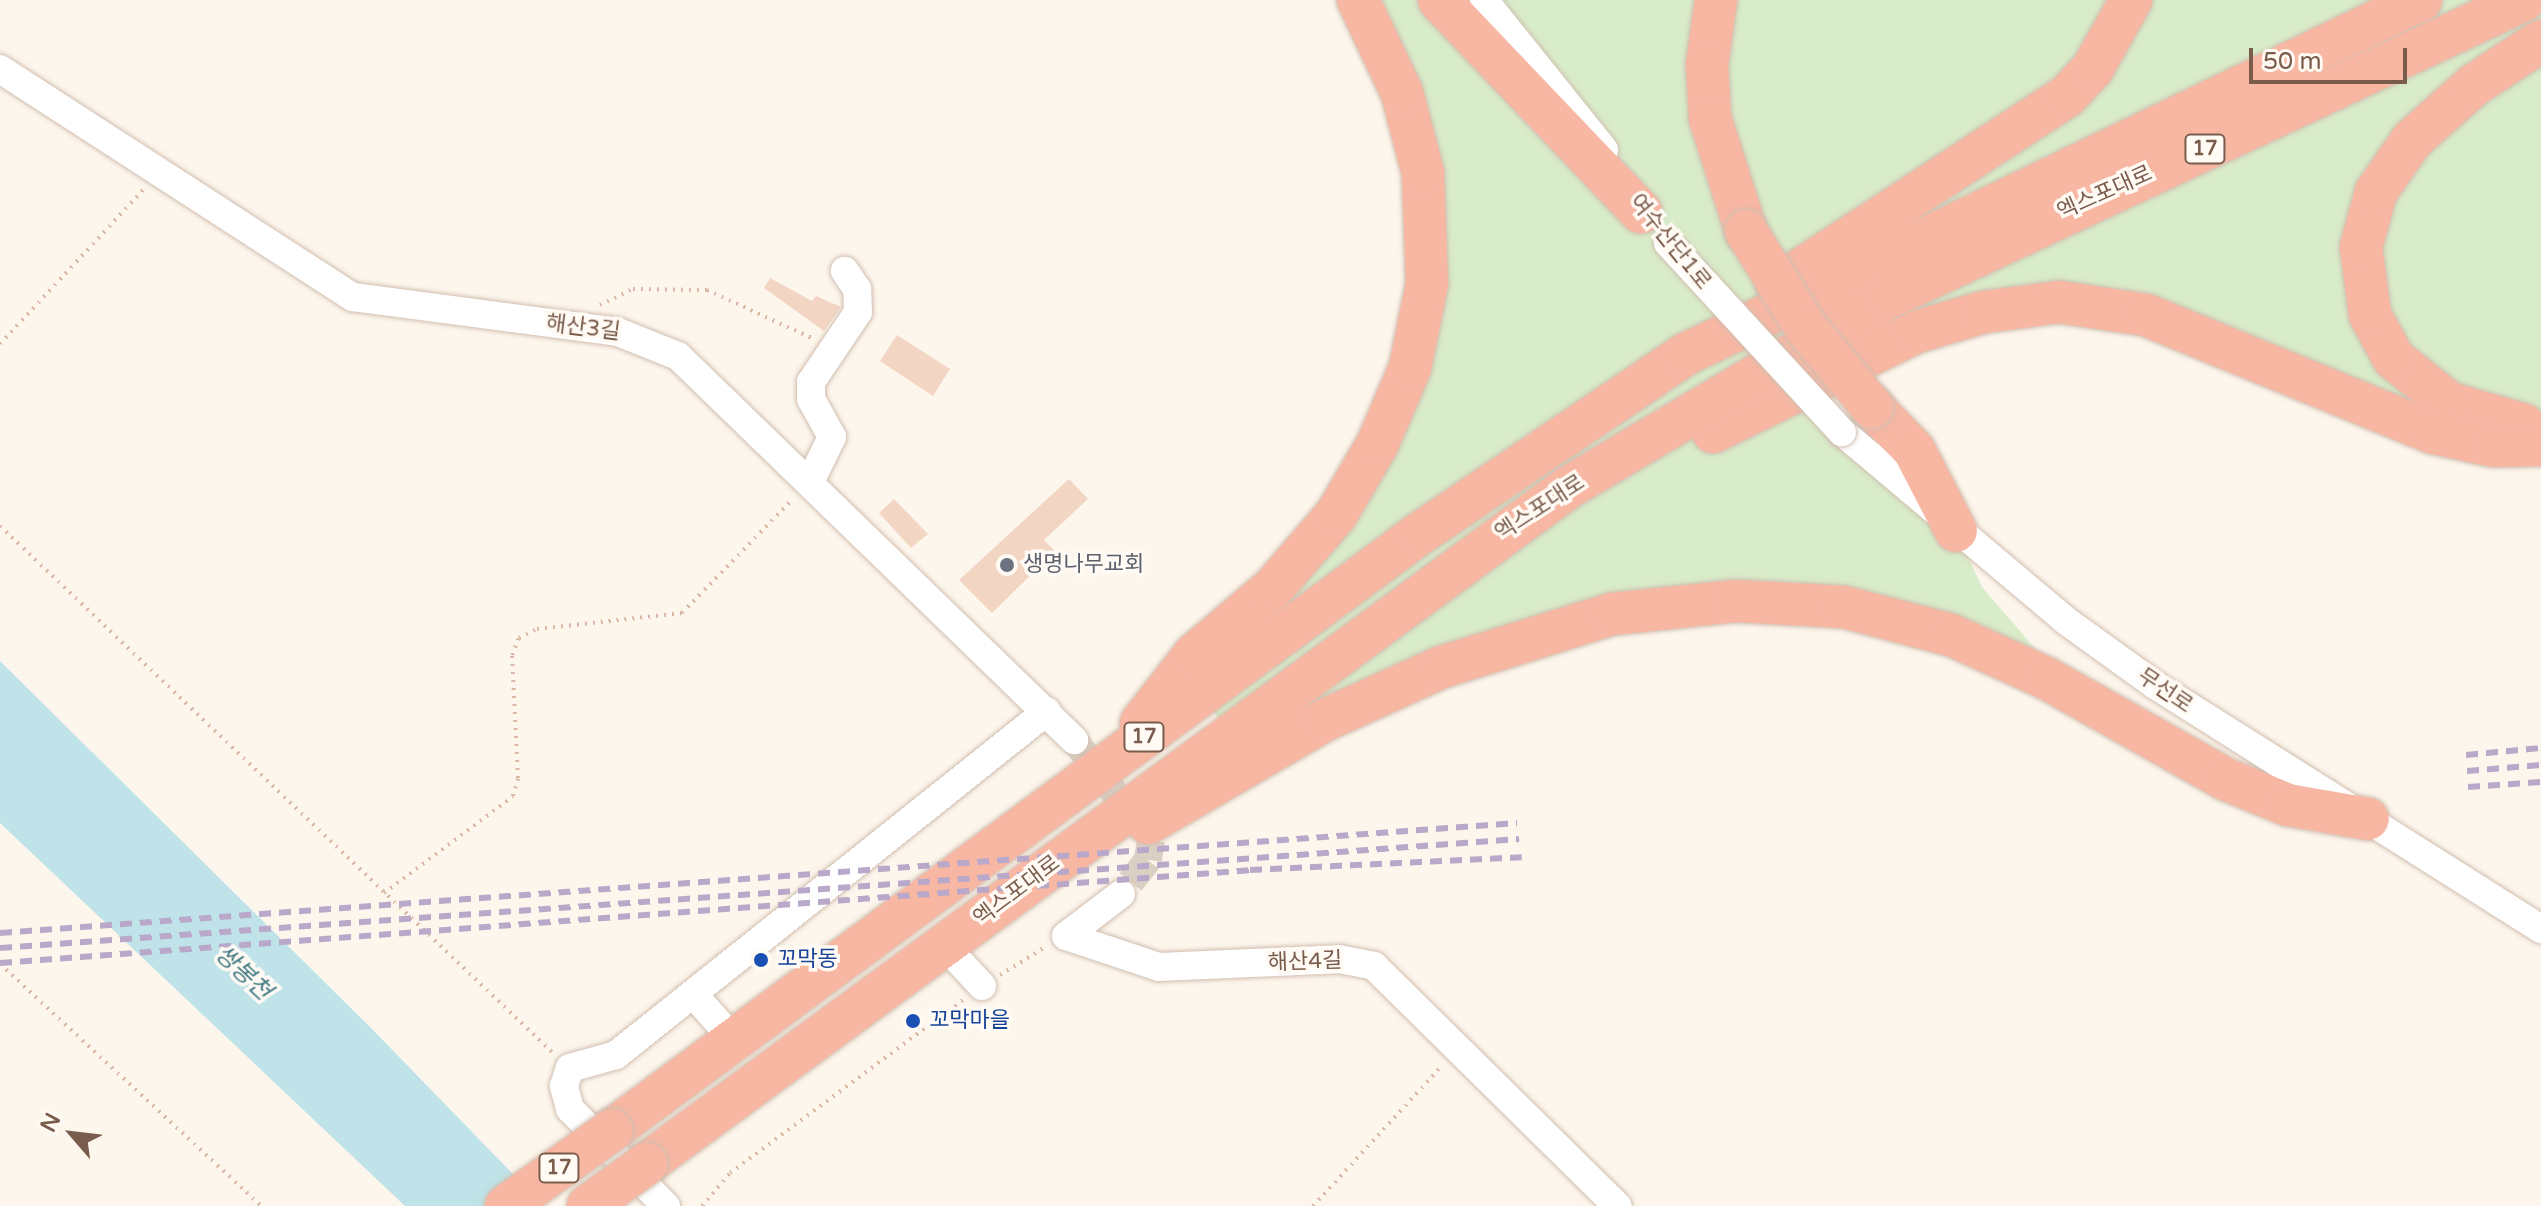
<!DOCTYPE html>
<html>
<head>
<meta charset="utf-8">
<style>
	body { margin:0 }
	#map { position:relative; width:2541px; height:1206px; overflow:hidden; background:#fdf6ec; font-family:"Varela Round","Noto Sans KR",sans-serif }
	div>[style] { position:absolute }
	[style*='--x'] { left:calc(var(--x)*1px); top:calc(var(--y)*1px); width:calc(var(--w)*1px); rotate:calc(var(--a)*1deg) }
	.green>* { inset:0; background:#d8ecc9 }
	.water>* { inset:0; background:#bfe3e8 }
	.building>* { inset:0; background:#f3d5c3 }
	.minor-tunnel>* { height:28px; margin-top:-14px; transform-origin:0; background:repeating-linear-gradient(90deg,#dcd0c4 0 28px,transparent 0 42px) }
	.path>* { height:4px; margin-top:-2px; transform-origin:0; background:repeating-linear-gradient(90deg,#d9b8a5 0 2px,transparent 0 8px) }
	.roads { filter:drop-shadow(0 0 2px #d1beb0) drop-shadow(0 0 2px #d1beb0) }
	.minor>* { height:28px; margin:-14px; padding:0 14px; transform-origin:14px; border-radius:14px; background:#fff }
	.highway>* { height:42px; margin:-21px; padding:0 21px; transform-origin:21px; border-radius:21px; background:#f7b7a3 }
	.rail>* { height:6px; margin-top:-3px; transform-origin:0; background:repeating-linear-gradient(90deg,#b9a8c9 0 12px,transparent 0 20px) }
	.bridges { filter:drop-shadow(0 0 2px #d1beb0) drop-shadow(0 0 2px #d1beb0) }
	.minor-bridge>* { height:28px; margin:-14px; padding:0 14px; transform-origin:14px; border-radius:14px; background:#fff }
	.highway-bridge>* { height:42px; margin:-21px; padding:0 21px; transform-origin:21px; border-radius:21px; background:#f7b7a3 }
	.dots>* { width:22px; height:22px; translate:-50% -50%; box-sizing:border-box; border:4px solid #fffaf3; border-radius:50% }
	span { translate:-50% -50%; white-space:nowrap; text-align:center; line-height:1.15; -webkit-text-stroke:7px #fffaf3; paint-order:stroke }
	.shield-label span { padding:2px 6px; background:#fffaf3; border:2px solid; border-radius:6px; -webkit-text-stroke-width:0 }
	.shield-label { font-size:20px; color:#7a5c4d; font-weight:700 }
	.street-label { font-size:22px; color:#7a5c4d }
	.worship-label { font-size:22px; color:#5b616d }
	.left { translate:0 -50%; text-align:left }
	.transit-label { font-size:22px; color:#164399 }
	.water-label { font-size:24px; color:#437c86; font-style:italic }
	.north { position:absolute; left:32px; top:1094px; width:80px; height:80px; -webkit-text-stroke:6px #fffaf3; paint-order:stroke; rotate:298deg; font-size:22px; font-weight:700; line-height:32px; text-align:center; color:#7a5c4d }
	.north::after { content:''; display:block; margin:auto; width:28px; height:36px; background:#7a5c4d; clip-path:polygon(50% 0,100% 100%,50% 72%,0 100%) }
	.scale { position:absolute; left:2249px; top:48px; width:158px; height:36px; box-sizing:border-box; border:4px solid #7a5c4d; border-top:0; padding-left:10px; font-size:24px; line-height:28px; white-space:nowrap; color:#7a5c4d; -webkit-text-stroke:6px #fffaf3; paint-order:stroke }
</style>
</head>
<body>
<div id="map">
	<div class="green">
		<div style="clip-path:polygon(1358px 0,2541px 0,2541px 445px,2059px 302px,1800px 391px,1956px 531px,1982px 587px,2043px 658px,1951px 635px,1652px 606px,1254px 760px,1179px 672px,1336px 515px,1429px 253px)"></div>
	</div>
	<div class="water">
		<div style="clip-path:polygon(0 661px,371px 1028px,544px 1206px,405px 1206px,0 823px)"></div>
	</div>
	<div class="building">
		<div style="clip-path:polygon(770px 278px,812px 301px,816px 296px,841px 307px,824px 331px,764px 288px)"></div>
		<div style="clip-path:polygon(897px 335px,950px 369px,933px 396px,880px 361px)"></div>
		<div style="clip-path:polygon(1069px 479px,1088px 499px,1044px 540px,1055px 551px,992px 613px,959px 580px)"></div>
		<div style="clip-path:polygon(894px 499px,928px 534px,911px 548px,879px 513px)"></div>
	</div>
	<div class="minor-tunnel">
		<div style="--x:1074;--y:740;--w:126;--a:52.4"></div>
		<div style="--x:1151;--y:840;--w:20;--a:99"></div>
		<div style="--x:1148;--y:860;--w:43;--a:128.5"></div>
	</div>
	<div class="path">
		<div style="--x:600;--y:305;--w:37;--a:-26"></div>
		<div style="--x:633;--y:289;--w:74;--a:0.8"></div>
		<div style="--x:707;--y:290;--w:115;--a:24.6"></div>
		<div style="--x:0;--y:344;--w:212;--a:-47.1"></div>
		<div style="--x:0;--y:526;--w:764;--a:43.62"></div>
		<div style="--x:384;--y:893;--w:161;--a:-36.9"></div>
		<div style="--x:513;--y:796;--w:19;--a:-74"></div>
		<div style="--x:518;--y:778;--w:123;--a:-92.8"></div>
		<div style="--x:512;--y:655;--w:18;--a:-68"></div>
		<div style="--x:519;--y:638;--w:20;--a:-27"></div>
		<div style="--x:537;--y:629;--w:146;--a:-6.3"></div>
		<div style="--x:682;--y:613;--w:159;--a:-45.8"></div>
		<div style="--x:0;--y:964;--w:356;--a:42.8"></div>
		<div style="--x:1000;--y:975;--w:55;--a:-31.7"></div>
		<div style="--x:702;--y:1206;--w:43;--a:-49.7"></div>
		<div style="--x:730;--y:1173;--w:290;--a:-36.6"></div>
		<div style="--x:1313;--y:1206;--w:189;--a:-47.4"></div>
	</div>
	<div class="roads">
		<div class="minor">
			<div style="--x:1484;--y:0;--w:192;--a:51.3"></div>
			<div style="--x:0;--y:69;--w:420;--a:32.9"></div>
			<div style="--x:353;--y:297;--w:267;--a:7.5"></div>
			<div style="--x:618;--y:332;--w:65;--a:21.8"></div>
			<div style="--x:678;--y:356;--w:552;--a:44.12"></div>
			<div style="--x:1842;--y:432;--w:292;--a:40.1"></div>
			<div style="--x:2065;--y:620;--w:111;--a:35.8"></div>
			<div style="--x:2155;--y:685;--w:457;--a:32.3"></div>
			<div style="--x:811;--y:480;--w:48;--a:-64"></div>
			<div style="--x:832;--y:437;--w:43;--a:-118.9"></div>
			<div style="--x:811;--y:399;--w:17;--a:-90"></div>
			<div style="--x:811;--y:382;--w:84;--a:-56.1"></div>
			<div style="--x:858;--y:312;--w:23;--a:-92"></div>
			<div style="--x:857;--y:289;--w:22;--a:-124"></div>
			<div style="--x:1121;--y:894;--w:69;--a:142.6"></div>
			<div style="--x:1066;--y:936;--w:98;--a:18.4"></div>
			<div style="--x:1159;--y:967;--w:180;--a:-2.5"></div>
			<div style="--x:1339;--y:959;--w:36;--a:11"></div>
			<div style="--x:1374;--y:966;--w:342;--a:44.6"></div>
			<div style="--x:944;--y:945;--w:56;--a:47.2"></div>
			<div style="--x:694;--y:995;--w:60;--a:48.4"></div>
			<div style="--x:666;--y:1206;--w:136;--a:-134.7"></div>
			<div style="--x:570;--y:1109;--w:24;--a:-105"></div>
			<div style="--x:564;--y:1086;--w:19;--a:-72"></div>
			<div style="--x:570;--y:1068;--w:48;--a:-15.8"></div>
			<div style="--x:616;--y:1055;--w:551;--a:-38.59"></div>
		</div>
		<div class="highway">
			<div style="--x:1439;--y:0;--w:293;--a:46.4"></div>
			<div style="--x:1716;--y:0;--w:66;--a:97.9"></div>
			<div style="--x:1707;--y:65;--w:53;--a:86.8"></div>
			<div style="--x:1710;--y:118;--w:119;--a:72.3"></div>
			<div style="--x:1777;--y:285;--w:346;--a:-33.1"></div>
			<div style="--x:2067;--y:96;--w:38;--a:-47"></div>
			<div style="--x:2093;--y:68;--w:78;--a:-60.8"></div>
			<div style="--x:1872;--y:407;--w:60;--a:45.7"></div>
			<div style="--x:1914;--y:450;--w:91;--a:62.6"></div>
			<div style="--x:2524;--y:425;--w:78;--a:-163.7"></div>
			<div style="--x:2449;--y:403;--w:70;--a:-141.3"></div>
			<div style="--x:2394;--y:359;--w:50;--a:-118.6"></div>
			<div style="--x:2370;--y:315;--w:69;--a:-97.5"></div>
			<div style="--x:2361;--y:247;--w:57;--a:-74.7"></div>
			<div style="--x:2376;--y:192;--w:63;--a:-55.3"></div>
			<div style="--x:2412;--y:140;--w:83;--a:-41.6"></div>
			<div style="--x:2474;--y:85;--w:80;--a:-33.3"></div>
			<div style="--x:1713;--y:432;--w:226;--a:-26.2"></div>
			<div style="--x:1916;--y:332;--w:71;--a:-16.4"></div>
			<div style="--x:1984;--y:312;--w:76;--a:-7.6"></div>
			<div style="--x:2059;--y:302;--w:88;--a:8.5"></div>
			<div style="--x:2146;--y:315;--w:311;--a:22.3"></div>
			<div style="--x:2434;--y:433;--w:61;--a:12.2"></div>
			<div style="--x:2494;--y:446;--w:47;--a:-1.2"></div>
			<div style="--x:1141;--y:723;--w:88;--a:-52"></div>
			<div style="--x:1195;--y:654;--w:102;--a:-40.2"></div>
			<div style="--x:1273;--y:588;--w:96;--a:-49.2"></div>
			<div style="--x:1336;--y:515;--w:83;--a:-59.7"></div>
			<div style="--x:1378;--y:443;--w:82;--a:-66.9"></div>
			<div style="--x:1410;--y:368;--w:86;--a:-78.6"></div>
			<div style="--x:1427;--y:284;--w:111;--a:-92.1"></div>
			<div style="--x:1423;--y:173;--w:83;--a:-104.7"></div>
			<div style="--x:1402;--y:93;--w:103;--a:-115.3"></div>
			<div style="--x:1148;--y:823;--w:205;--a:-30.2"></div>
			<div style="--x:1325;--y:720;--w:128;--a:-24.4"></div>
			<div style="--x:1442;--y:667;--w:178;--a:-17.3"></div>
			<div style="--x:1612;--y:614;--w:125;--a:-6"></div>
			<div style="--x:1736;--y:601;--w:108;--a:3.2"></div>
			<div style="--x:1844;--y:607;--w:111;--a:14.7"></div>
			<div style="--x:1951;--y:635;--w:104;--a:24.4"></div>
			<div style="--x:2046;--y:678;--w:206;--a:29.4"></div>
			<div style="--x:2225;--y:779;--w:68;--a:22.4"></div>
			<div style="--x:2288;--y:805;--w:81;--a:9.9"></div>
			<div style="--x:612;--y:1130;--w:1003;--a:-36.45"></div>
			<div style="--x:1419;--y:534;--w:320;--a:-34"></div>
			<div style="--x:1684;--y:355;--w:818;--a:-25.72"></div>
			<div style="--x:646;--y:1164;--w:1145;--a:-36.26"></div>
			<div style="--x:1569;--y:487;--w:370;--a:-30.7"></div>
			<div style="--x:1887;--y:298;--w:703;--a:-25.07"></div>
		</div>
	</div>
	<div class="rail">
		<div style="--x:2466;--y:755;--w:75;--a:-5.3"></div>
		<div style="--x:2467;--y:771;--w:74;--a:-4.6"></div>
		<div style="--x:2468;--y:787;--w:73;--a:-3.9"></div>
		<div style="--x:0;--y:933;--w:1521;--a:-4.15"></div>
		<div style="--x:0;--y:948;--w:1523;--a:-4.1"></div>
		<div style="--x:0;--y:963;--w:1253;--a:-4.25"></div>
		<div style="--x:1250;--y:870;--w:272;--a:-2.7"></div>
	</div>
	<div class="bridges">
		<div class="minor-bridge">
			<div style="--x:1668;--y:243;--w:257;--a:47.4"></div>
		</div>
		<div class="highway-bridge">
			<div style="--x:1746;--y:231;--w:114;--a:58.3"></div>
			<div style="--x:1806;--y:328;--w:103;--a:50.1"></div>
			<div style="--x:506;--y:1206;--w:130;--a:-35.6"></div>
			<div style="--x:588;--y:1206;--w:72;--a:-35.9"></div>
		</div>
	</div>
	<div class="dots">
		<div style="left:1007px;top:565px;background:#6b7280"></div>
		<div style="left:761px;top:960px;background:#1a4fb4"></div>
		<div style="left:913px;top:1021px;background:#1a4fb4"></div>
	</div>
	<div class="shield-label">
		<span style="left:2205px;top:149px">17</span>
		<span style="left:1144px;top:737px">17</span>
		<span style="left:559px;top:1168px">17</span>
	</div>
	<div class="street-label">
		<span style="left:2105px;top:193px;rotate:-24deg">엑스포대로</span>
		<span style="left:1670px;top:242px;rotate:51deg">여수산단1로</span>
		<span style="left:583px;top:328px;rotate:7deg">해산3길</span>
		<span style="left:1540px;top:508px;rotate:-33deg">엑스포대로</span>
		<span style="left:2165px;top:691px;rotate:34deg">무선로</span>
		<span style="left:1017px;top:891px;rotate:-37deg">엑스포대로</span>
		<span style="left:1305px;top:962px;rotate:-2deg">해산4길</span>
	</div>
	<div class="worship-label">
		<span class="left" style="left:1023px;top:565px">생명나무교회</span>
	</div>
	<div class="transit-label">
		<span class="left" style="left:777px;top:960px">꼬막동</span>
		<span class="left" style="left:929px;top:1021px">꼬막마을</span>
	</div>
	<div class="water-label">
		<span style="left:243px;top:973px;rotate:43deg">쌍봉천</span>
	</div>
	<div class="north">N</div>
	<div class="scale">50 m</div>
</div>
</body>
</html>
